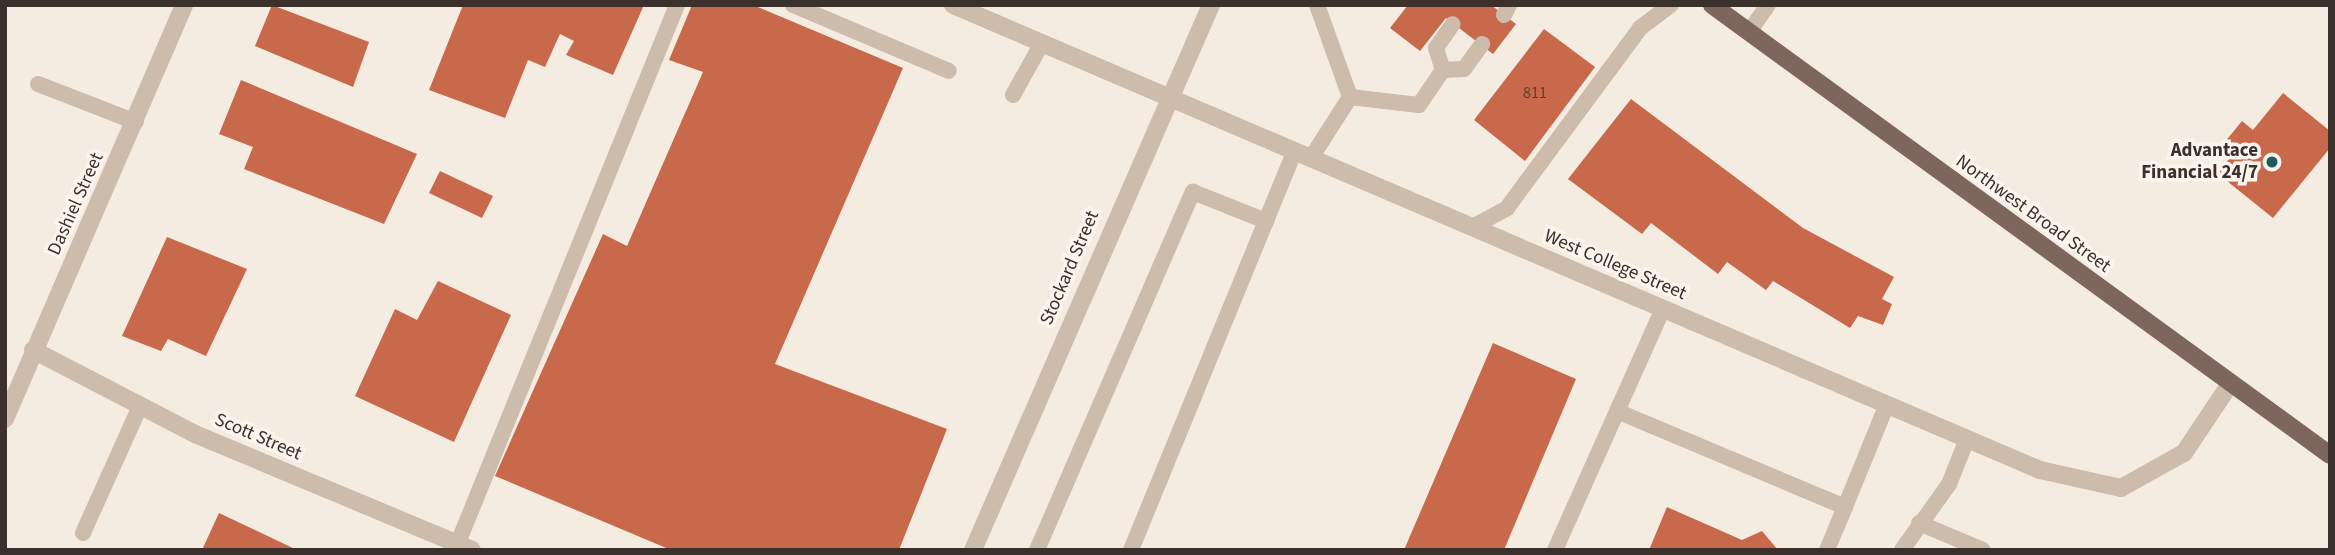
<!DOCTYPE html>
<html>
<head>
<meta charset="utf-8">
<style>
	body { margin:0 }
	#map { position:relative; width:2335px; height:555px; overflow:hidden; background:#f4ebe1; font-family:"Source Sans 3",sans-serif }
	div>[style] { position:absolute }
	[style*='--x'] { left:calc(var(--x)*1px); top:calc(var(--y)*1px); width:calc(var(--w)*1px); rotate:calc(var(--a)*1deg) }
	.building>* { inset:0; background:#c8694b }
	.service>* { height:16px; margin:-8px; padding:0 8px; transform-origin:8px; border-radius:8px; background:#cdbbac }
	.minor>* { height:18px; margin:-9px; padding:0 9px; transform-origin:9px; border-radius:9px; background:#cdbbac }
	.primary>* { height:18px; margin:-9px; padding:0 9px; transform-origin:9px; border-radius:9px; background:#7d675c }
	.dots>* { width:19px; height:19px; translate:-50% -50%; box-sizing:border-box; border:4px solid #fbf5ee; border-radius:50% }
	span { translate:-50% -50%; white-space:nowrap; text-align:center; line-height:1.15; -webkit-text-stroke:7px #fbf5ee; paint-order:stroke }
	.number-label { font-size:16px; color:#5e3e33 }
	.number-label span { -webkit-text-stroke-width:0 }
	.poi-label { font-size:19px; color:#3b302b; font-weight:700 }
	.right { translate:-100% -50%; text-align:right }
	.street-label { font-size:19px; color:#3b302b }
	.frame { position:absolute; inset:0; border:7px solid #3b302b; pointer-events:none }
</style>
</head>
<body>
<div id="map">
	<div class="building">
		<div style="clip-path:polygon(272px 5px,369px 42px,353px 87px,255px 46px)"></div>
		<div style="clip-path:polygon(463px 5px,644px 5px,613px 75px,566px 55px,574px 41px,560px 34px,545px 67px,528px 60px,505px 118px,429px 90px)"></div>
		<div style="clip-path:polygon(692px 5px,753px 5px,903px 68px,775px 364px,947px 429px,899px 550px,671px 550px,495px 476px,603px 234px,627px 246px,703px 72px,669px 60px)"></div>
		<div style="clip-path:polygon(1408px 5px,1491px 5px,1516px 24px,1493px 54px,1446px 18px,1420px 51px,1390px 28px)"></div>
		<div style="clip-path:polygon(1544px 29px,1595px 67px,1525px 161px,1474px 120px)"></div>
		<div style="clip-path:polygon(241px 80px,417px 154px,384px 224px,244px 169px,253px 147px,219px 134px)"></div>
		<div style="clip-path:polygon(2283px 93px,2330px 131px,2330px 148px,2273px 218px,2217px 173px,2235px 152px,2224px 143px,2242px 121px,2253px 130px)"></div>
		<div style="clip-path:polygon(1631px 99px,1803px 228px,1894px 277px,1882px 299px,1892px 304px,1883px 325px,1858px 316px,1850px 328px,1773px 281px,1766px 290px,1727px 262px,1718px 274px,1651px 223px,1642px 234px,1568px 179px)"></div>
		<div style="clip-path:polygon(440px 171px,493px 196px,482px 218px,429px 193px)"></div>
		<div style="clip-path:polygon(167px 237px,247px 269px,206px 356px,168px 339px,161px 351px,122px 336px)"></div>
		<div style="clip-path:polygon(438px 281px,511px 315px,454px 442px,355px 396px,395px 309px,417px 320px)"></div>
		<div style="clip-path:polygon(1493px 343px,1576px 379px,1504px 550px,1404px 550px)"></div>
		<div style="clip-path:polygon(1667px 507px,1742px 540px,1762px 531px,1778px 550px,1649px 550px)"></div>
		<div style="clip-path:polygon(219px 513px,297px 550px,202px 550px)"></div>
	</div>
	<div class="service">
		<div style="--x:793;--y:5;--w:169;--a:22.9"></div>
		<div style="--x:1504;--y:15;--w:11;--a:-63"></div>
		<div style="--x:1749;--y:32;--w:33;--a:-55"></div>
		<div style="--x:1443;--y:70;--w:21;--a:-3"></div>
		<div style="--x:1464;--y:69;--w:31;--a:-54"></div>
		<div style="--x:38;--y:84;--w:105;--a:21.2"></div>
		<div style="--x:1013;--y:95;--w:60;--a:-60.9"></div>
		<div style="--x:1350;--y:97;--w:69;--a:6.6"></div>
		<div style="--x:1419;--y:105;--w:42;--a:-55.6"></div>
		<div style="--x:1443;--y:70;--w:23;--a:-108"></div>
		<div style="--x:1436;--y:48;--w:29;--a:-55"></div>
		<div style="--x:1311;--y:158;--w:72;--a:-57.4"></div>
		<div style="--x:1350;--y:97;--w:98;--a:-109.7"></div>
		<div style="--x:1472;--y:227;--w:40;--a:-28"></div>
		<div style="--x:1507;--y:208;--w:224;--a:-53.5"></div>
		<div style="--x:1640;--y:28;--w:39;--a:-37"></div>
		<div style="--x:1619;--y:412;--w:245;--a:22.8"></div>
		<div style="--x:1845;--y:507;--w:111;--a:-67.8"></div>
		<div style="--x:1919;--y:523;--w:69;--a:22.9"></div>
		<div style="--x:83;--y:533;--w:139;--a:-65.8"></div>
		<div style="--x:455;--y:550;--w:588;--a:-67.84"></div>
		<div style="--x:1037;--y:550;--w:391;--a:-66.5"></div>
		<div style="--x:1193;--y:192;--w:79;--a:21.7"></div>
		<div style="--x:1131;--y:550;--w:431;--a:-67.7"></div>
		<div style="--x:1555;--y:550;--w:265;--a:-65.9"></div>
		<div style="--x:1827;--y:550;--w:47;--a:-67.3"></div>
		<div style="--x:1902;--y:550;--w:81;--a:-54.5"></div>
		<div style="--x:1949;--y:484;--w:48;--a:-68.2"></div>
	</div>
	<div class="minor">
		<div style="--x:953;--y:5;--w:1182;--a:23.16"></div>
		<div style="--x:2040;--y:470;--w:83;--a:12.5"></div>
		<div style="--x:2121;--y:488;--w:72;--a:-29.1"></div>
		<div style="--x:2184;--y:453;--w:83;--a:-56.3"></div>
		<div style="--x:33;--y:350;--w:182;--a:27.4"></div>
		<div style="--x:195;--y:434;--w:300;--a:22.7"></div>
		<div style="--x:5;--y:419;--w:451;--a:-66.6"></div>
		<div style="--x:973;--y:550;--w:595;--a:-66.41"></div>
	</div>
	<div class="primary">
		<div style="--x:1712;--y:5;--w:764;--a:36.06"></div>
	</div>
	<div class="dots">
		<div style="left:2272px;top:162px;background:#1f5a5e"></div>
	</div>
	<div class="number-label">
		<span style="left:1535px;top:93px">811</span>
	</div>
	<div class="poi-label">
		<span class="right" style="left:2258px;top:162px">Advantace<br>Financial 24/7</span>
	</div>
	<div class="street-label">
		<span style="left:76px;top:204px;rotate:-66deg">Dashiel Street</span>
		<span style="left:2033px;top:214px;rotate:36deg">Northwest Broad Street</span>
		<span style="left:1615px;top:265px;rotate:23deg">West College Street</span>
		<span style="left:1070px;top:268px;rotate:-67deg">Stockard Street</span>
		<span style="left:258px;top:437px;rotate:23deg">Scott Street</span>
	</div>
	<div class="frame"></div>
</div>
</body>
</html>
